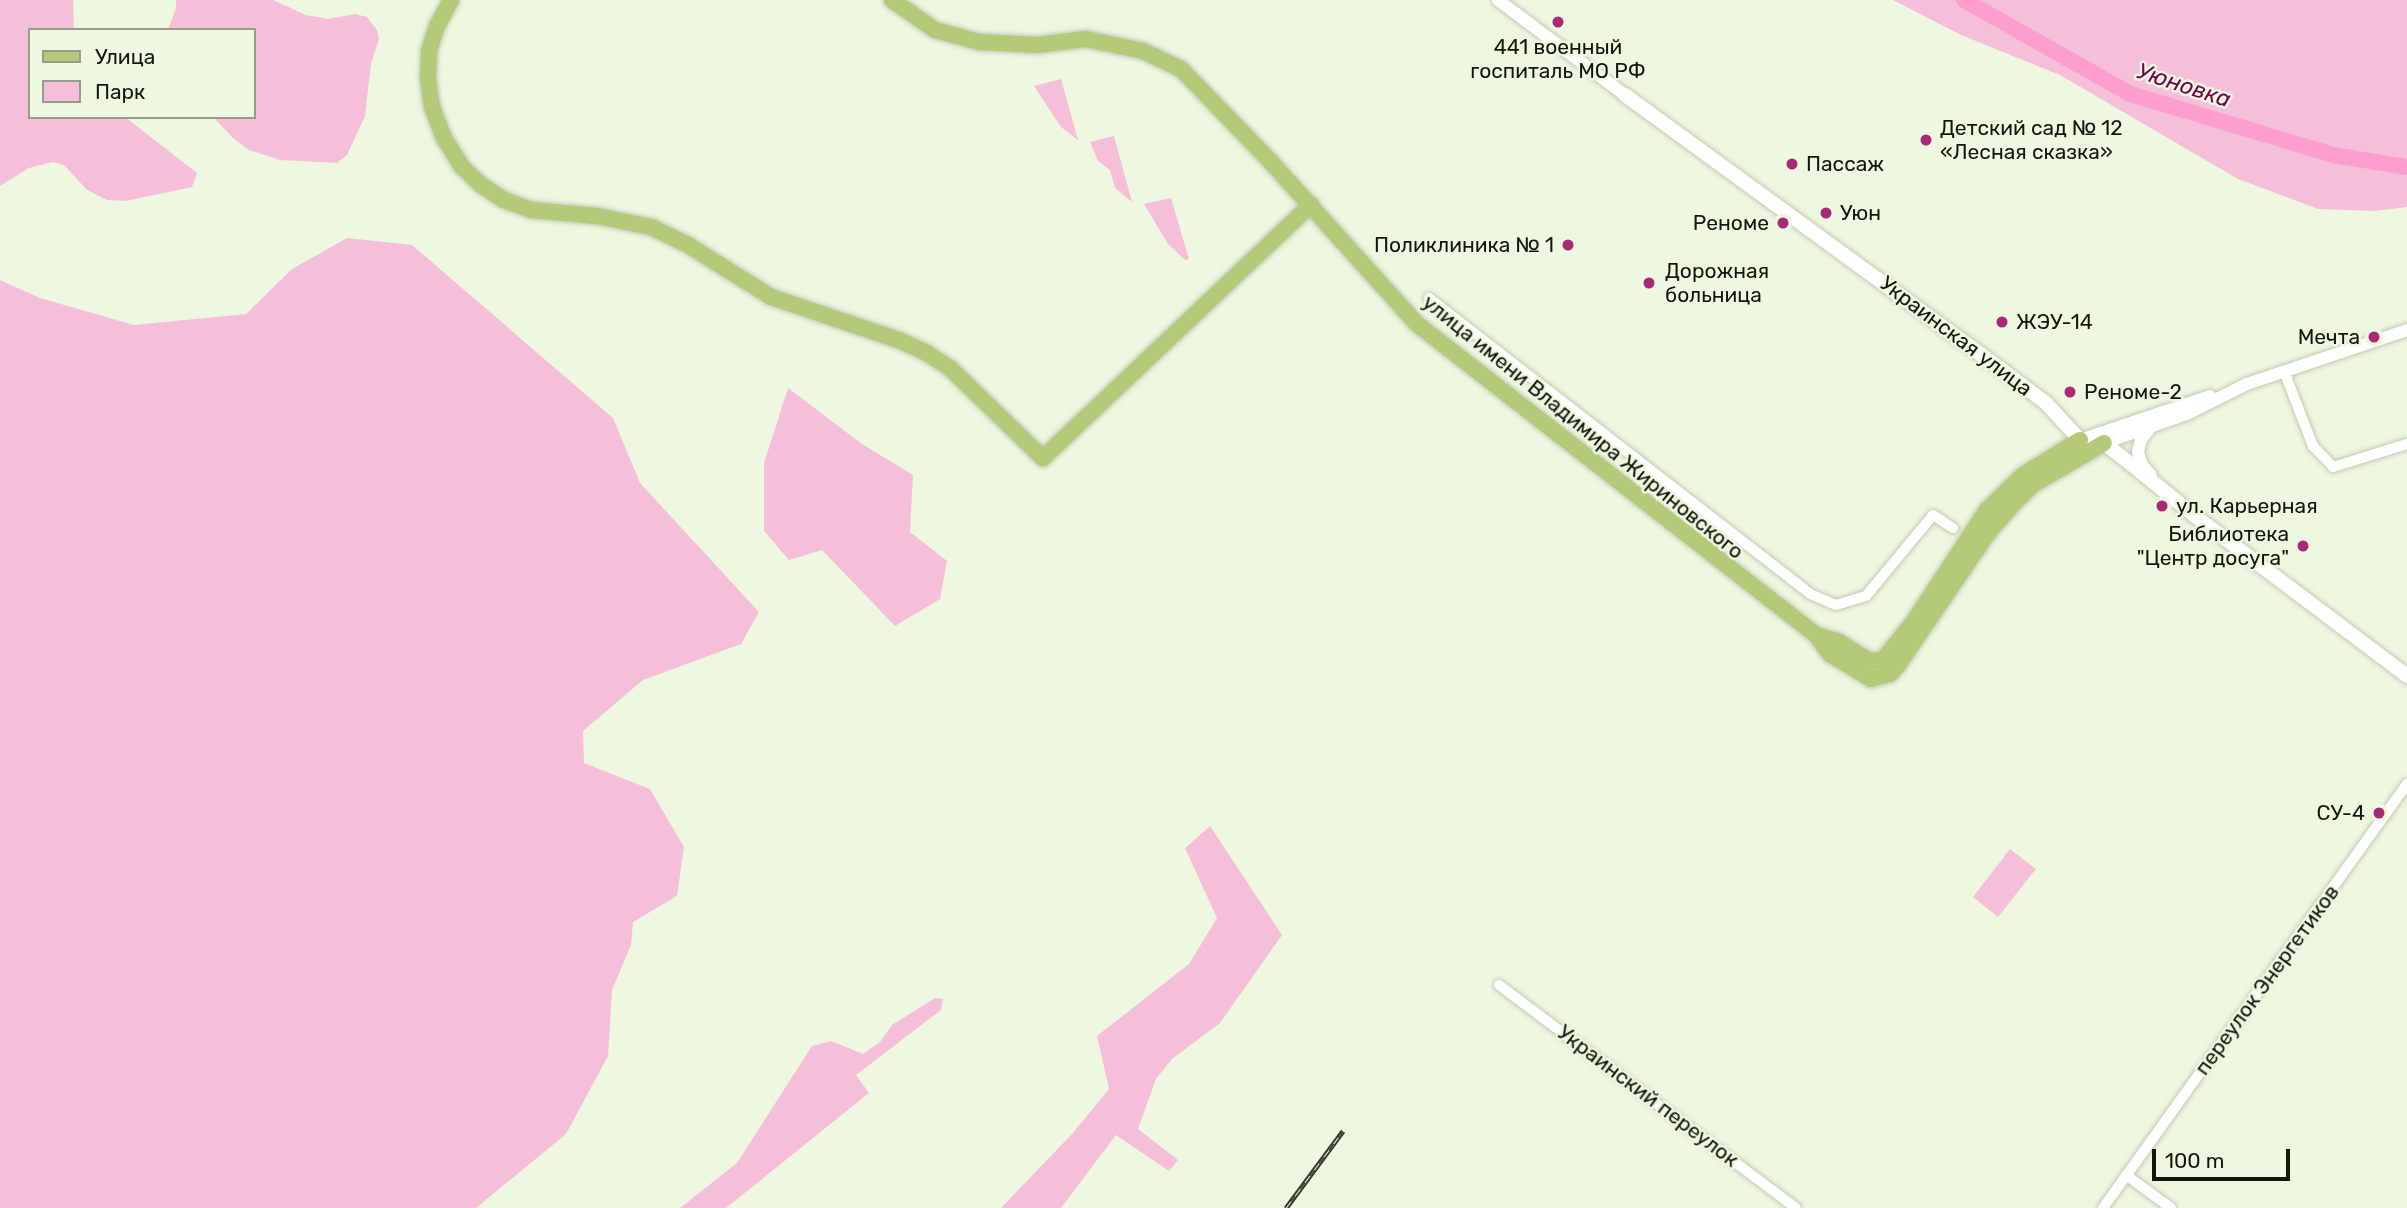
<!DOCTYPE html>
<html>
<head>
<meta charset="utf-8">
<style>
	body { margin:0 }
	#map { position:relative; width:2407px; height:1208px; overflow:hidden; background:#eef7e0; font-family:Rubik,sans-serif }
	div>[style] { position:absolute }
	[style*='--x'] { left:calc(var(--x)*1px); top:calc(var(--y)*1px); width:calc(var(--w)*1px); rotate:calc(var(--a)*1deg) }
	.green>* { inset:0; background:#f6bfd9 }
	.river>* { height:16px; margin:-8px; padding:0 8px; transform-origin:8px; border-radius:8px; background:#fc9fce }
	.roads { filter:drop-shadow(0 0 2px #c1cab4) drop-shadow(0 0 2px #c1cab4) }
	.minor>* { height:10px; margin:-5px; padding:0 5px; transform-origin:5px; border-radius:5px; background:#fff }
	.tertiary>* { height:12px; margin:-6px; padding:0 6px; transform-origin:6px; border-radius:6px; background:#fff }
	.secondary>* { height:14px; margin:-7px; padding:0 7px; transform-origin:7px; border-radius:7px; background:#fff }
	.primary>* { height:16px; margin:-8px; padding:0 8px; transform-origin:8px; border-radius:8px; background:#b5ca79 }
	.rail>* { height:5px; margin-top:-2.5px; transform-origin:0; background:repeating-linear-gradient(90deg,#eef7e0 0 8px,#34382d 0 16px); box-sizing:border-box; border-block:2px solid #34382d }
	.dots>* { width:19px; height:19px; translate:-50% -50%; box-sizing:border-box; border:4px solid #eef7e0; border-radius:50% }
	span { translate:-50% -50%; white-space:nowrap; text-align:center; line-height:1.15; -webkit-text-stroke:5px #eef7e0; paint-order:stroke }
	.poi-label { font-size:21px; color:#13160e }
	.left { translate:0 -50%; text-align:left }
	.right { translate:-100% -50%; text-align:right }
	.street-label { font-size:21px; color:#13160e }
	.water-label { font-size:23px; color:#74014d; font-style:italic }
	.legend { position:absolute; left:28px; top:28px; width:228px; height:91px; box-sizing:border-box; background:#eef7e0; border:2px solid #969d8c; margin:0; padding:9px 12px; list-style:none; font-size:21px; color:#13160e }
	.legend li { display:flex; align-items:center; gap:14px; height:35px }
	.legend b { width:35px; border:2px solid #969d8c }
	.scale { position:absolute; left:2152px; top:1149px; width:138px; height:32px; box-sizing:border-box; border:4px solid #13160e; border-top:0; padding-left:9px; font-size:21px; line-height:24px; white-space:nowrap; color:#13160e; -webkit-text-stroke:5px #eef7e0; paint-order:stroke }
</style>
</head>
<body>
<div id="map">
	<div class="green">
		<div style="clip-path:polygon(0 0,73px 0,74px 30px,30px 30px,30px 117px,125px 117px,197px 173px,192px 187px,126px 201px,107px 200px,87px 190px,64px 165px,53px 162px,29px 168px,0 186px)"></div>
		<div style="clip-path:polygon(176px 0,273px 0,306px 15px,328px 19px,355px 14px,367px 17px,377px 30px,379px 39px,371px 64px,365px 116px,347px 155px,337px 163px,280px 160px,249px 150px,234px 139px,213px 117px,254px 117px,254px 30px,168px 30px,176px 8px)"></div>
		<div style="clip-path:polygon(1893px 0,2407px 0,2407px 207px,2374px 211px,2318px 209px,2238px 179px,2060px 75px,1961px 35px)"></div>
		<div style="clip-path:polygon(1061px 79px,1078px 140px,1061px 127px,1034px 86px)"></div>
		<div style="clip-path:polygon(1114px 136px,1132px 202px,1115px 188px,1110px 170px,1098px 161px,1090px 142px)"></div>
		<div style="clip-path:polygon(1171px 198px,1189px 259px,1185px 260px,1168px 244px,1144px 204px)"></div>
		<div style="clip-path:polygon(347px 238px,412px 245px,613px 418px,640px 483px,759px 612px,741px 644px,643px 680px,583px 731px,584px 763px,650px 789px,684px 847px,677px 896px,633px 922px,631px 945px,612px 990px,608px 1056px,566px 1134px,476px 1208px,0 1208px,0 280px,40px 298px,134px 325px,246px 314px,292px 269px)"></div>
		<div style="clip-path:polygon(788px 388px,862px 444px,913px 475px,910px 532px,947px 561px,940px 599px,895px 626px,822px 550px,789px 560px,764px 531px,764px 463px)"></div>
		<div style="clip-path:polygon(1210px 826px,1282px 935px,1220px 1023px,1172px 1059px,1156px 1079px,1138px 1129px,1178px 1160px,1169px 1171px,1116px 1135px,1061px 1208px,1001px 1208px,1072px 1134px,1109px 1089px,1097px 1036px,1189px 964px,1217px 918px,1185px 848px)"></div>
		<div style="clip-path:polygon(2010px 849px,2036px 869px,1998px 917px,1973px 897px)"></div>
		<div style="clip-path:polygon(935px 998px,943px 999px,941px 1010px,856px 1075px,869px 1093px,726px 1208px,680px 1208px,737px 1163px,812px 1046px,831px 1041px,863px 1054px,880px 1042px,892px 1025px)"></div>
	</div>
	<div class="river">
		<div style="--x:1964;--y:0;--w:191;--a:29.5"></div>
		<div style="--x:2130;--y:94;--w:212;--a:16.7"></div>
		<div style="--x:2333;--y:155;--w:75;--a:9.2"></div>
	</div>
	<div class="roads">
		<div class="minor">
			<div style="--x:1429;--y:298;--w:482;--a:37.8"></div>
			<div style="--x:1810;--y:594;--w:28;--a:23"></div>
			<div style="--x:1836;--y:605;--w:31;--a:-17"></div>
			<div style="--x:1866;--y:596;--w:105;--a:-50.4"></div>
			<div style="--x:1933;--y:515;--w:24;--a:33"></div>
			<div style="--x:2284;--y:371;--w:80;--a:68.9"></div>
			<div style="--x:2313;--y:446;--w:29;--a:46"></div>
			<div style="--x:2333;--y:467;--w:77;--a:-17.3"></div>
			<div style="--x:1499;--y:985;--w:371;--a:36.9"></div>
			<div style="--x:2126;--y:1175;--w:56;--a:36.3"></div>
			<div style="--x:2103;--y:1208;--w:522;--a:-54.36"></div>
		</div>
		<div class="tertiary">
			<div style="--x:1498;--y:0;--w:159;--a:36.8"></div>
			<div style="--x:2150;--y:428;--w:14;--a:129"></div>
			<div style="--x:2141;--y:439;--w:13;--a:103"></div>
			<div style="--x:2138;--y:452;--w:14;--a:73"></div>
			<div style="--x:2142;--y:465;--w:13;--a:48"></div>
			<div style="--x:2080;--y:440;--w:137;--a:-18.7"></div>
			<div style="--x:2104;--y:443;--w:90;--a:-19.4"></div>
			<div style="--x:2189;--y:413;--w:65;--a:-26.6"></div>
			<div style="--x:2247;--y:384;--w:169;--a:-18.6"></div>
		</div>
		<div class="secondary">
			<div style="--x:1625;--y:95;--w:467;--a:36.1"></div>
			<div style="--x:2002;--y:370;--w:55;--a:36.9"></div>
			<div style="--x:2046;--y:403;--w:50;--a:47.4"></div>
			<div style="--x:2080;--y:440;--w:24;--a:7"></div>
			<div style="--x:2104;--y:443;--w:23;--a:38"></div>
			<div style="--x:2122;--y:457;--w:94;--a:38.9"></div>
			<div style="--x:2195;--y:516;--w:266;--a:37"></div>
		</div>
		<div class="primary">
			<div style="--x:451;--y:0;--w:30;--a:118"></div>
			<div style="--x:437;--y:26;--w:26;--a:108"></div>
			<div style="--x:429;--y:51;--w:28;--a:92"></div>
			<div style="--x:428;--y:79;--w:28;--a:82"></div>
			<div style="--x:432;--y:107;--w:33;--a:69"></div>
			<div style="--x:444;--y:138;--w:34;--a:58"></div>
			<div style="--x:462;--y:167;--w:26;--a:43"></div>
			<div style="--x:481;--y:185;--w:27;--a:33"></div>
			<div style="--x:504;--y:200;--w:29;--a:20"></div>
			<div style="--x:531;--y:210;--w:66;--a:5.2"></div>
			<div style="--x:597;--y:216;--w:55;--a:11.5"></div>
			<div style="--x:651;--y:227;--w:41;--a:25.9"></div>
			<div style="--x:688;--y:245;--w:98;--a:32.1"></div>
			<div style="--x:771;--y:297;--w:135;--a:18.6"></div>
			<div style="--x:899;--y:340;--w:29;--a:25"></div>
			<div style="--x:925;--y:352;--w:31;--a:33"></div>
			<div style="--x:951;--y:369;--w:128;--a:44.1"></div>
			<div style="--x:1043;--y:458;--w:369;--a:-43.4"></div>
			<div style="--x:892;--y:0;--w:52;--a:34.9"></div>
			<div style="--x:935;--y:30;--w:46;--a:15.3"></div>
			<div style="--x:979;--y:42;--w:58;--a:3"></div>
			<div style="--x:1037;--y:45;--w:49;--a:-7"></div>
			<div style="--x:1086;--y:39;--w:58;--a:11.9"></div>
			<div style="--x:1143;--y:51;--w:42;--a:25.3"></div>
			<div style="--x:1181;--y:69;--w:129;--a:45.9"></div>
			<div style="--x:1271;--y:162;--w:218;--a:48"></div>
			<div style="--x:1417;--y:324;--w:506;--a:37.93"></div>
			<div style="--x:1816;--y:635;--w:24;--a:54"></div>
			<div style="--x:1830;--y:654;--w:48;--a:31.4"></div>
			<div style="--x:1871;--y:679;--w:20;--a:-15"></div>
			<div style="--x:1890;--y:674;--w:12;--a:-48"></div>
			<div style="--x:1898;--y:665;--w:160;--a:-55.7"></div>
			<div style="--x:1988;--y:533;--w:40;--a:-49"></div>
			<div style="--x:2014;--y:503;--w:28;--a:-44"></div>
			<div style="--x:2034;--y:484;--w:81;--a:-30.4"></div>
			<div style="--x:1816;--y:635;--w:24;--a:17"></div>
			<div style="--x:1839;--y:642;--w:36;--a:32"></div>
			<div style="--x:1869;--y:661;--w:14;--a:-4"></div>
			<div style="--x:1883;--y:660;--w:51;--a:-51.3"></div>
			<div style="--x:1915;--y:620;--w:131;--a:-56.8"></div>
			<div style="--x:1987;--y:510;--w:50;--a:-44.2"></div>
			<div style="--x:2023;--y:475;--w:67;--a:-31.6"></div>
		</div>
	</div>
	<div class="rail">
		<div style="--x:1286;--y:1208;--w:96;--a:-53.5"></div>
	</div>
	<div class="dots">
		<div style="left:1558px;top:22px;background:#aa2977"></div>
		<div style="left:1926px;top:140px;background:#aa2977"></div>
		<div style="left:1792px;top:164px;background:#aa2977"></div>
		<div style="left:1826px;top:213px;background:#aa2977"></div>
		<div style="left:1783px;top:223px;background:#aa2977"></div>
		<div style="left:1568px;top:245px;background:#aa2977"></div>
		<div style="left:1649px;top:283px;background:#aa2977"></div>
		<div style="left:2002px;top:322px;background:#aa2977"></div>
		<div style="left:2374px;top:337px;background:#aa2977"></div>
		<div style="left:2070px;top:392px;background:#aa2977"></div>
		<div style="left:2162px;top:506px;background:#aa2977"></div>
		<div style="left:2303px;top:546px;background:#aa2977"></div>
		<div style="left:2379px;top:813px;background:#aa2977"></div>
	</div>
	<div class="poi-label">
		<span style="left:1558px;top:59px">441 военный<br>госпиталь МО РФ</span>
		<span class="left" style="left:1940px;top:140px">Детский сад № 12<br>«Лесная сказка»</span>
		<span class="left" style="left:1806px;top:164px">Пассаж</span>
		<span class="left" style="left:1840px;top:213px">Уюн</span>
		<span class="right" style="left:1769px;top:223px">Реноме</span>
		<span class="right" style="left:1554px;top:245px">Поликлиника № 1</span>
		<span class="left" style="left:1665px;top:283px">Дорожная<br>больница</span>
		<span class="left" style="left:2016px;top:322px">ЖЭУ-14</span>
		<span class="right" style="left:2360px;top:337px">Мечта</span>
		<span class="left" style="left:2084px;top:392px">Реноме-2</span>
		<span class="left" style="left:2176px;top:506px">ул. Карьерная</span>
		<span class="right" style="left:2289px;top:546px">Библиотека<br>"Центр досуга"</span>
		<span class="right" style="left:2365px;top:813px">СУ-4</span>
	</div>
	<div class="street-label">
		<span style="left:1956px;top:336px;rotate:37deg">Украинская улица</span>
		<span style="left:1583px;top:427px;rotate:39deg">улица имени Владимира Жириновского</span>
		<span style="left:2267px;top:980px;rotate:-54deg">переулок Энергетиков</span>
		<span style="left:1648px;top:1096px;rotate:37deg">Украинский переулок</span>
	</div>
	<div class="water-label">
		<span style="left:2184px;top:85px;rotate:18deg">Уюновка</span>
	</div>
	<ul class="legend">
	<li><b style="height:9px;background:#b5ca79"></b>Улица</li>
	<li><b style="height:19px;background:#f6bfd9"></b>Парк</li>
	</ul>
	<div class="scale">100 m</div>
</div>
</body>
</html>
